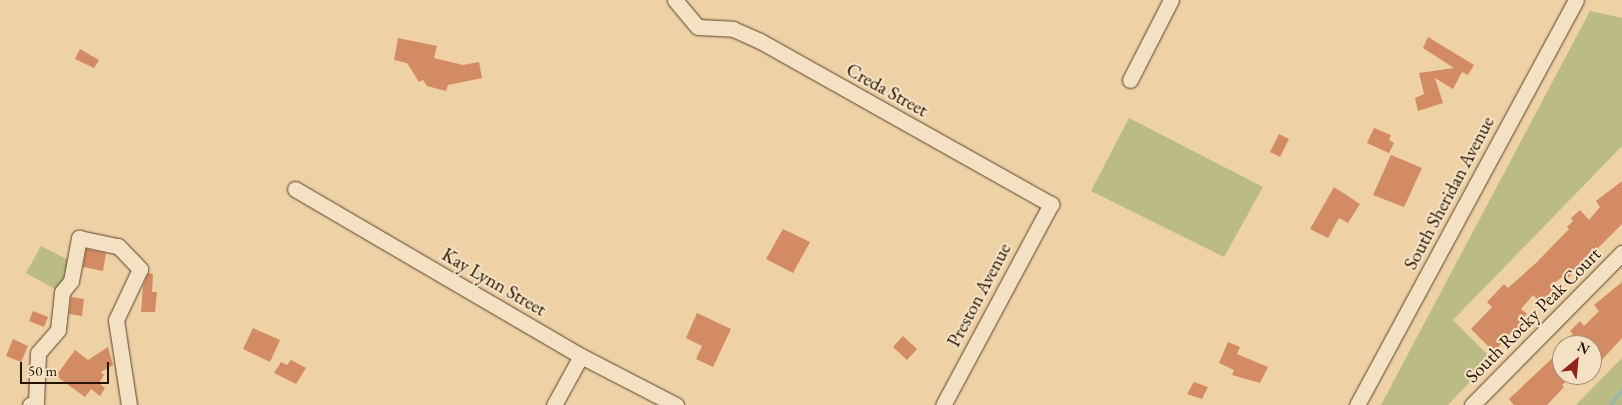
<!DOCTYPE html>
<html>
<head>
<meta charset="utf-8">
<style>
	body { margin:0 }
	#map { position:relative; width:1622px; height:405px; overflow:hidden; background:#eed1a5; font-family:"EB Garamond",serif }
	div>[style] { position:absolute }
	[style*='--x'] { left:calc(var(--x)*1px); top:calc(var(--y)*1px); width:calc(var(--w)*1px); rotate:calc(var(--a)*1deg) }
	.green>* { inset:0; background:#babb85 }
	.stream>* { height:4px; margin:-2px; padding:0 2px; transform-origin:2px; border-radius:2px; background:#9ab7ac }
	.building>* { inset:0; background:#d38b64 }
	.roads { filter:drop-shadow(0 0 1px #574329) drop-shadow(0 0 1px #574329) }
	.minor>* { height:15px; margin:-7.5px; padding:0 7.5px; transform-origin:7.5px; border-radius:7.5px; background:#f4e1c4 }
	span { translate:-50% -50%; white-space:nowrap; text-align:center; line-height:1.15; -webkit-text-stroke:4.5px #f4e1c4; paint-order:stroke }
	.street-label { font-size:19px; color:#251400 }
	.north { position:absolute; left:1552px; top:335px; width:50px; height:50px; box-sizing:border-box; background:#f4e1c4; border:1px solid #a18f76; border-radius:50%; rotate:28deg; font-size:14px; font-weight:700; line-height:20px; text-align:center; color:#251400 }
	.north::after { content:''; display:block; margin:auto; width:18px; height:22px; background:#8f2418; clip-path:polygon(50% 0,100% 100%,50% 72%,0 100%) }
	.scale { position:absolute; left:20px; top:362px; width:89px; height:22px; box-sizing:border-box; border:2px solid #251400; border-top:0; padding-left:6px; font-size:15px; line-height:18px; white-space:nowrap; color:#251400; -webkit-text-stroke:4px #f4e1c4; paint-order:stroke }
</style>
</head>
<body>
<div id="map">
	<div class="green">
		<div style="clip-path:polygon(1590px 11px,1622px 18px,1622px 146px,1453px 320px,1492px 359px,1448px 405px,1381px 405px)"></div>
		<div style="clip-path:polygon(1129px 118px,1263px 187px,1224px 257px,1091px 191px)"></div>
		<div style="clip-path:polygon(41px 246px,72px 262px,57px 290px,26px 273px)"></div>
		<div style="clip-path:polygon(1622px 358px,1622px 405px,1576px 405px)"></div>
	</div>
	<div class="stream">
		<div style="--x:1611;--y:405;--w:19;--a:-54"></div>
	</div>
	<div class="building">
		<div style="clip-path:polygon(1428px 37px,1474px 65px,1468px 75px,1462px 72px,1453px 89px,1435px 78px,1443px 103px,1418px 111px,1415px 98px,1424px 94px,1419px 73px,1454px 68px,1423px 48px)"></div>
		<div style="clip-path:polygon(398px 38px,437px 46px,434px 58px,463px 65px,479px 62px,482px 78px,448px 85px,446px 91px,427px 86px,423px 80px,419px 82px,407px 63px,394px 60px)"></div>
		<div style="clip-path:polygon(80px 49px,99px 60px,94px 68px,75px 59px)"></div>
		<div style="clip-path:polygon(1374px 128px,1391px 135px,1389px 140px,1394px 143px,1389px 153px,1367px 143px)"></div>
		<div style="clip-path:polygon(1279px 134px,1289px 139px,1280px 157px,1270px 152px)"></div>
		<div style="clip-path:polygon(1391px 155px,1422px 168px,1404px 207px,1373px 195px)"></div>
		<div style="clip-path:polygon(1622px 181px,1622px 224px,1568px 278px,1565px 275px,1550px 286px,1553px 289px,1542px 304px,1533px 295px,1521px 309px,1527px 314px,1522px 319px,1526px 323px,1518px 331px,1515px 328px,1494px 352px,1471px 329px,1492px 307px,1487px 302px,1504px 284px,1508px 288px,1536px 263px,1569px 229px,1567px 227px,1573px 221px,1571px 218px,1580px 210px,1589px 220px,1600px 207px,1596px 201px)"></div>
		<div style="clip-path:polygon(1334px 187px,1360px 204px,1348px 223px,1339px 218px,1328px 238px,1310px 229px)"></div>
		<div style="clip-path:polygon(783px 229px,810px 242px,793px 273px,766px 259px)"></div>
		<div style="clip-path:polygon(86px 249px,106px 253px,103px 271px,83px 267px)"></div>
		<div style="clip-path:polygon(148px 273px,153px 274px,152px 292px,157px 292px,155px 312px,141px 312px,143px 286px)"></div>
		<div style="clip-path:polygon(1622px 282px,1622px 338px,1601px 361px,1592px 352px,1592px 345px,1561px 345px,1573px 334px,1570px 331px,1580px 321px,1584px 326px,1599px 311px,1594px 305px)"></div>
		<div style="clip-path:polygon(71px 297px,84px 299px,82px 316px,69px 314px)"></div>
		<div style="clip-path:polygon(33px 311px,48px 317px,44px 327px,29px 321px)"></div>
		<div style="clip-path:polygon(697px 313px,731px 329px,713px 367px,696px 359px,702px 346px,686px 338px)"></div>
		<div style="clip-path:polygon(253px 328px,280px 340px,270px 362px,243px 349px)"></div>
		<div style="clip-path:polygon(903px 336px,917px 349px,907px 360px,893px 347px)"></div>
		<div style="clip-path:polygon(13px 339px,28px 346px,21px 362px,6px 356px)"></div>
		<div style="clip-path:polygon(1228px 342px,1240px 347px,1237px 354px,1268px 367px,1260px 383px,1232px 375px,1234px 370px,1219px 363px)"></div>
		<div style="clip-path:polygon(108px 347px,113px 365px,101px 372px,104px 375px,99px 383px,105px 388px,100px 396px,91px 389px,85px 397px,56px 376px,75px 350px,88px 360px)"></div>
		<div style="clip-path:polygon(1562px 349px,1562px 375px,1573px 375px,1562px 385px,1564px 387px,1547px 405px,1514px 405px,1509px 399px)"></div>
		<div style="clip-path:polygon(291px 360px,306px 368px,296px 384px,274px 373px,281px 362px,287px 365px)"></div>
		<div style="clip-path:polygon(1194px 382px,1208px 387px,1202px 399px,1187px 394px)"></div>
	</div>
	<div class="roads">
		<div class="minor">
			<div style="--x:675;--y:0;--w:35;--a:50"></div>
			<div style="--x:698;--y:27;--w:35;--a:3"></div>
			<div style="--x:733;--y:29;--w:30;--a:24"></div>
			<div style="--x:760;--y:41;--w:334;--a:29.3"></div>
			<div style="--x:1051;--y:204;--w:228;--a:118.2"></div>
			<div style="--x:1130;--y:80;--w:90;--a:-62.9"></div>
			<div style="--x:295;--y:189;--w:331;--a:30.3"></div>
			<div style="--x:581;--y:356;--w:107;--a:27.3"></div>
			<div style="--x:30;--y:405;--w:6;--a:-18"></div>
			<div style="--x:36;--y:403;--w:50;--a:-87.7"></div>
			<div style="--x:38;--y:353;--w:30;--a:-49"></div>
			<div style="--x:58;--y:330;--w:38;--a:-84"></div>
			<div style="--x:62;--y:292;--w:14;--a:-51"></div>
			<div style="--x:71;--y:281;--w:44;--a:-79.5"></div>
			<div style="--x:79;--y:238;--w:40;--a:12"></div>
			<div style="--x:118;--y:246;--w:32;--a:46"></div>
			<div style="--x:140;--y:269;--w:56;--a:115.2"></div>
			<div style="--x:116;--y:320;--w:86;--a:81.3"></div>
			<div style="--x:554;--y:405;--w:56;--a:-61.1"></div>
			<div style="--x:1357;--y:405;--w:460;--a:-61.6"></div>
			<div style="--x:1472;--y:405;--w:214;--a:-45.4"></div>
		</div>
	</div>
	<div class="street-label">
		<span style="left:887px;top:90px;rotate:29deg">Creda Street</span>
		<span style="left:1449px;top:193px;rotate:-62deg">South Sheridan Avenue</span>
		<span style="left:494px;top:282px;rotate:30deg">Kay Lynn Street</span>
		<span style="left:979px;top:295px;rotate:-62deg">Preston Avenue</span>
		<span style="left:1533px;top:315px;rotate:-45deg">South Rocky Peak Court</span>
	</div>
	<div class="north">N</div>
	<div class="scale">50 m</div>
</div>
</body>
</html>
